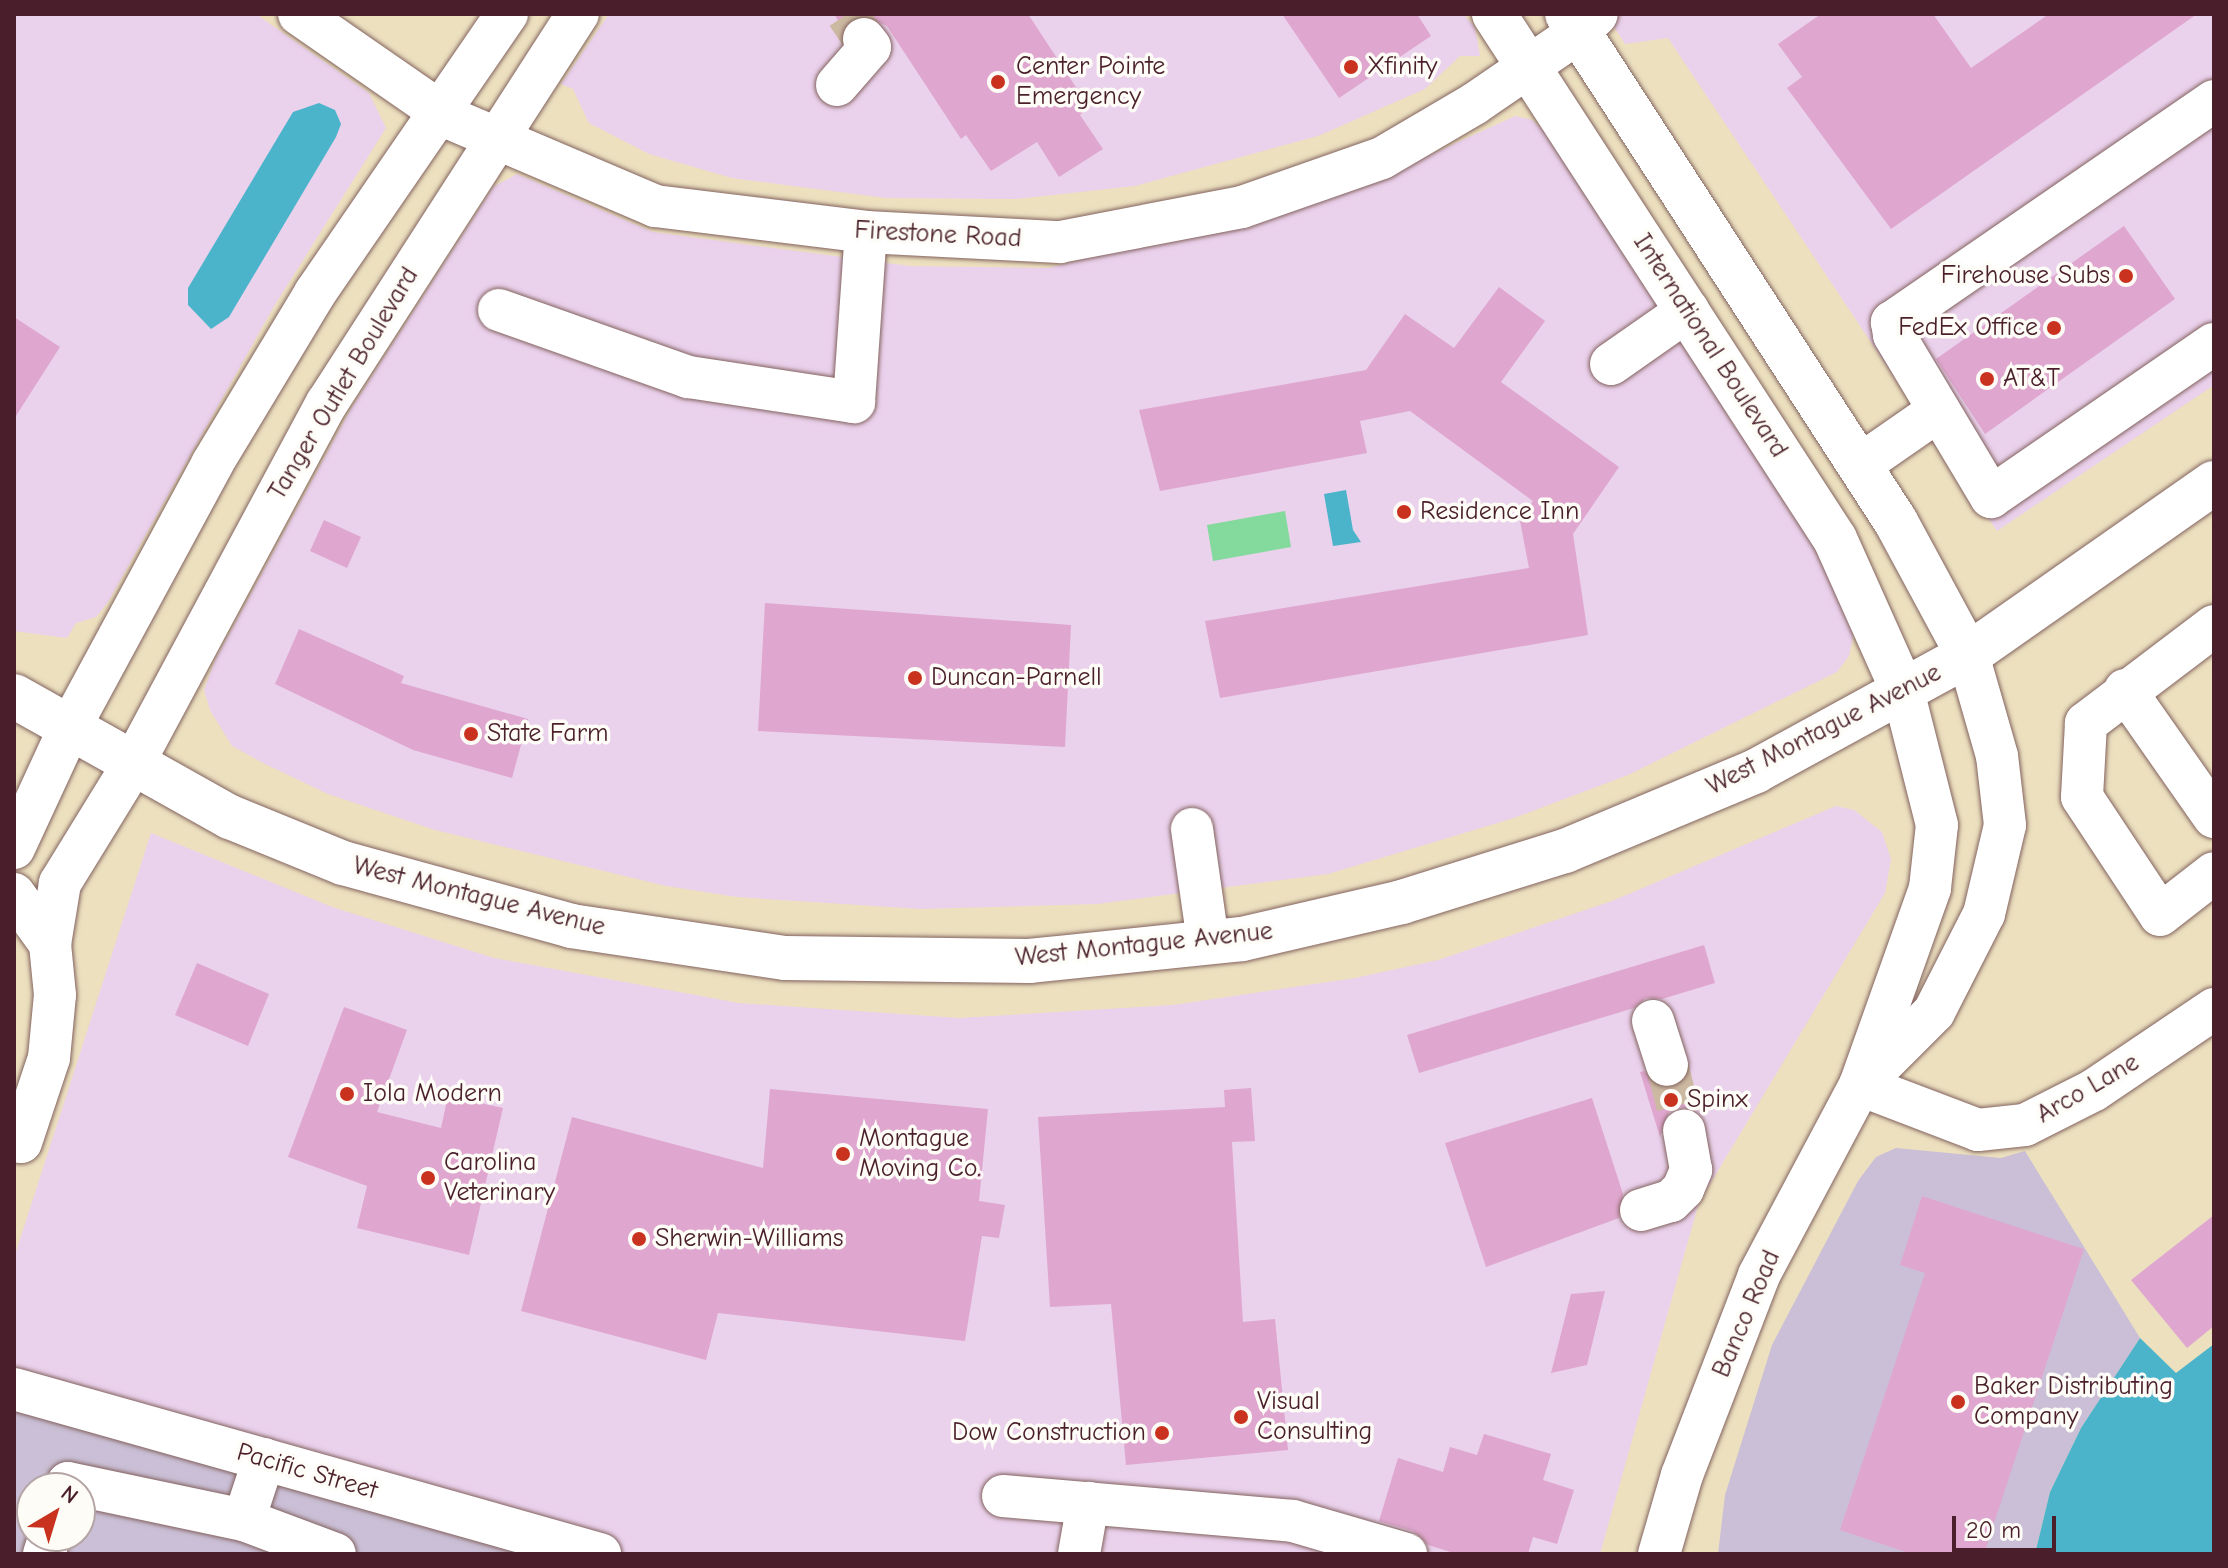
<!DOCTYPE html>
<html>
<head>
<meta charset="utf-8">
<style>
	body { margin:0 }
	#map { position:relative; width:2228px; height:1568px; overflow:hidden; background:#ece0bf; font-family:"Comic Neue",sans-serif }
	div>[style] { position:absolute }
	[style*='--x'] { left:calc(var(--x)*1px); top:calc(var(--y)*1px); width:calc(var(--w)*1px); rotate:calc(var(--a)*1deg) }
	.built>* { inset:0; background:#ead1ec }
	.industrial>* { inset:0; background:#cabfd6 }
	.green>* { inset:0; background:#84d99c }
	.water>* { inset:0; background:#4bb4ca }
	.building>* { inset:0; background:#dfa7cf }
	.minor-tunnel>* { height:42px; margin-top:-21px; transform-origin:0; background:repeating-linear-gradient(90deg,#ccb9a1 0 42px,transparent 0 63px) }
	.roads { filter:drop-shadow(0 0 2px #83635f) drop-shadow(0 0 2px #83635f) }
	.minor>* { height:42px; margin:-21px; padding:0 21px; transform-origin:21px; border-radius:21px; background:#fff }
	.major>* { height:44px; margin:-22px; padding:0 22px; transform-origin:22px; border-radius:22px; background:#fff }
	.dots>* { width:22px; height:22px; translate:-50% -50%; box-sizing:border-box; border:4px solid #fdfcf7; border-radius:50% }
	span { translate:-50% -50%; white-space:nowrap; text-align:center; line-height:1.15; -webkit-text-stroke:7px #fdfcf7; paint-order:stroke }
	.poi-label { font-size:26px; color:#4a1f2b }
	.left { translate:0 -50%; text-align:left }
	.right { translate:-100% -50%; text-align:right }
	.street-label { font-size:26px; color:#4a1f2b }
	.frame { position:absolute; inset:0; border:16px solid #4a1f2b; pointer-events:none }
	.north { position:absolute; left:16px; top:1472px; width:80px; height:80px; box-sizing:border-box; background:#fdfcf7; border:2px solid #b5a4a5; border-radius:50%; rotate:38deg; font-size:22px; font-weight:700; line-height:32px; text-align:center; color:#4a1f2b }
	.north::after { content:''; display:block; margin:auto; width:28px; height:36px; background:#c8321e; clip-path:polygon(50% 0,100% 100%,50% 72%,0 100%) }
	.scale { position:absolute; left:1952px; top:1516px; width:104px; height:36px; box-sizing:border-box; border:4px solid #4a1f2b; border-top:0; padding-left:10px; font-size:24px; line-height:28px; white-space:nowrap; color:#4a1f2b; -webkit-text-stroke:6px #fdfcf7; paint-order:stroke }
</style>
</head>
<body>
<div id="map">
	<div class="built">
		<div style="clip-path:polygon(14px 14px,256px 14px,369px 93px,386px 128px,273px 308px,108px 602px,96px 617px,76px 623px,67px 638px,14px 631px)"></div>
		<div style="clip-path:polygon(609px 14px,1463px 14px,1475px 27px,1480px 56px,1460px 56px,1425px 89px,1318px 136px,1135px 186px,1015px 199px,886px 198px,732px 178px,649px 154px,589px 123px,573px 89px,561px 84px)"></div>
		<div style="clip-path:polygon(1606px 14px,2214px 14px,2214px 385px,1997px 531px,1668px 38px,1625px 44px)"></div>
		<div style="clip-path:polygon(1515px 116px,1532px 120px,1546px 133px,1824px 561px,1854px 633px,1849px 656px,1837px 672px,1628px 775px,1514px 818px,1328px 874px,1097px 904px,921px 909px,737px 897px,666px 886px,435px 830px,328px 794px,265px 764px,232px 746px,210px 710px,204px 690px,215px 660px,350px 410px,493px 187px,517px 174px,653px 232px,910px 266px,1049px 268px,1375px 180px)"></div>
		<div style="clip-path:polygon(1836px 806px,1854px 810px,1882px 832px,1891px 859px,1885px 893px,1699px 1202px,1600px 1554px,600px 1554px,14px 1389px,14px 1258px,151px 833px,332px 907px,494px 958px,739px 1003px,959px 1018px,1173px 1005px,1355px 978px,1438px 960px,1612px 901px)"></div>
	</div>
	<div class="industrial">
		<div style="clip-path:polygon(1896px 1148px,2001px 1158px,2025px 1151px,2140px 1338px,2081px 1428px,2050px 1492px,2035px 1554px,1718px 1554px,1725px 1495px,1772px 1345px,1858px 1181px,1876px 1157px)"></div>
		<div style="clip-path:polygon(evenodd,14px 1400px,540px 1554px,14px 1554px,14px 1400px,32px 1488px,80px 1488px,80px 1536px,32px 1536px,32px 1488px)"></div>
	</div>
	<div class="green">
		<div style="clip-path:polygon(1285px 511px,1291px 547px,1213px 561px,1207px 525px)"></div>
	</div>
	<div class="water">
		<div style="clip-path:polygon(319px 103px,335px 110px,341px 124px,336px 137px,229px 317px,211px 329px,188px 305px,188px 288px,293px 112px)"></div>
		<div style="clip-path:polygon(1346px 490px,1353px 530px,1361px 542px,1333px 546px,1324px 494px)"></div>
		<div style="clip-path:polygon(2140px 1338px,2176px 1373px,2214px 1344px,2214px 1554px,2035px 1554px,2050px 1492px,2081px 1428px)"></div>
	</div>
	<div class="building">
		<div style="clip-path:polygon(834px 14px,1028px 14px,1089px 107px,1080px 115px,1103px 149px,1059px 177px,1037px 142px,991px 171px,966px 135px,961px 139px,887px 26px,862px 15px,843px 28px)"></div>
		<div style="clip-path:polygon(1282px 14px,1417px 14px,1431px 36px,1339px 98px)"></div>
		<div style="clip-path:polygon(1821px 14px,1933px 14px,1971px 68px,2049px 14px,2197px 14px,1891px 229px,1787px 88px,1802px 77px,1778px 44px)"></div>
		<div style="clip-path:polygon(2124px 226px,2175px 299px,1985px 434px,1936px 359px)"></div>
		<div style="clip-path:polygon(1499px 287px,1545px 321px,1501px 382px,1619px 467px,1573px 534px,1588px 635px,1220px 698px,1205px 621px,1529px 568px,1520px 521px,1533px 501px,1410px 411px,1360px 421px,1367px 453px,1160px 491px,1139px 410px,1366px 370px,1405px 314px,1454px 348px)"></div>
		<div style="clip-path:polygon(14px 317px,60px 347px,14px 419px)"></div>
		<div style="clip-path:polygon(324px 520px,361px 537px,347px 568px,310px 551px)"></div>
		<div style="clip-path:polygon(765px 603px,1071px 625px,1065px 747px,758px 731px)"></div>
		<div style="clip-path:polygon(299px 629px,404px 676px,401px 683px,528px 719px,512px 778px,413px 750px,275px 684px)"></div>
		<div style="clip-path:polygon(1704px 945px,1715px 983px,1662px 999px,1646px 998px,1634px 1008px,1419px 1073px,1407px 1035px)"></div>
		<div style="clip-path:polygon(197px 963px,269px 994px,248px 1046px,175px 1015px)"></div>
		<div style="clip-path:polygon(344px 1007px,407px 1030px,377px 1112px,441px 1128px,448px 1096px,503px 1108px,469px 1255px,357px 1228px,367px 1186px,288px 1157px)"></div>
		<div style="clip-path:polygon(1644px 1071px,1663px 1089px,1675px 1088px,1686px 1078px,1696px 1111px,1681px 1107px,1669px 1112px,1660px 1137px,1640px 1072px)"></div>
		<div style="clip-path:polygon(1251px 1088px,1255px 1141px,1232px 1142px,1243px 1322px,1275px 1319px,1288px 1450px,1126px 1465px,1111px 1304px,1050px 1307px,1038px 1117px,1225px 1107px,1224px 1090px)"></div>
		<div style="clip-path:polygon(770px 1089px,988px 1109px,979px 1201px,1005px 1205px,999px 1238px,982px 1236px,965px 1341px,718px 1313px,706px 1360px,521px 1311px,572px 1117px,763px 1168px)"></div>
		<div style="clip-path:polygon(1592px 1098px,1623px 1194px,1619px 1218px,1486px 1267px,1445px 1143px)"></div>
		<div style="clip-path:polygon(1922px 1196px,2084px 1249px,1984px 1554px,1912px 1554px,1840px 1530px,1925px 1273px,1900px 1265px)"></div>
		<div style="clip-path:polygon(2214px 1215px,2214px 1326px,2187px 1348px,2131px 1280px)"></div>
		<div style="clip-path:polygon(1605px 1291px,1587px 1365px,1551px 1373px,1571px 1294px)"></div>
		<div style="clip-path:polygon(1484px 1434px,1551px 1454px,1543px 1480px,1574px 1490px,1557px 1544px,1533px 1537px,1528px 1554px,1457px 1554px,1428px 1545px,1413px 1531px,1379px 1521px,1398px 1458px,1443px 1472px,1450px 1447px,1477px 1455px)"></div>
	</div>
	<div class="minor-tunnel">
		<div style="--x:847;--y:14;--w:30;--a:56"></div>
		<div style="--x:1667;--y:1065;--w:68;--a:75.6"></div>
	</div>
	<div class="roads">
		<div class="minor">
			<div style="--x:299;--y:14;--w:183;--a:34.7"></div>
			<div style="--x:449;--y:118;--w:224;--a:23.1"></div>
			<div style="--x:655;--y:206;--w:213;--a:7"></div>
			<div style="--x:866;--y:232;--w:194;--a:3"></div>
			<div style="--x:1060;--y:242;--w:185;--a:-10.9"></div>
			<div style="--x:1242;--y:207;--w:148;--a:-19.3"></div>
			<div style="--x:1382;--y:158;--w:107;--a:-30.4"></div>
			<div style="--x:1474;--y:104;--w:127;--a:-34.4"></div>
			<div style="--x:1579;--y:32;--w:25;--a:-45"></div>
			<div style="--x:837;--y:85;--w:50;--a:-49"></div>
			<div style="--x:870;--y:47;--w:10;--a:-127"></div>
			<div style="--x:2214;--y:101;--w:391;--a:145.5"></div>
			<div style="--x:1892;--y:322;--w:13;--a:81"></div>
			<div style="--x:1894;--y:335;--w:189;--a:59.1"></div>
			<div style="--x:1991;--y:497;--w:270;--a:-34.5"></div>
			<div style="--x:499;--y:310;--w:201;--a:19.5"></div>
			<div style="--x:688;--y:377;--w:168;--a:8.6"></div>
			<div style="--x:854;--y:402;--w:170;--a:-86"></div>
			<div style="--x:1611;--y:364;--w:94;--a:-35"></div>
			<div style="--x:1860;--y:465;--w:96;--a:-34.8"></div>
			<div style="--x:2214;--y:626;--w:161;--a:142.8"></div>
			<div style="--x:2086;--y:723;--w:74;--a:93.1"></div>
			<div style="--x:2082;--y:797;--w:141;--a:56.5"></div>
			<div style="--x:2160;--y:915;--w:68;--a:-37.9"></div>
			<div style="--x:2125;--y:690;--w:155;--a:55"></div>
			<div style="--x:1192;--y:829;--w:114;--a:81.9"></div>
			<div style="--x:14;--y:848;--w:131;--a:-65.2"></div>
			<div style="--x:69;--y:729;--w:301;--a:-61.6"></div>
			<div style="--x:212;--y:464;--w:200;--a:-58.9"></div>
			<div style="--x:315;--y:293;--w:339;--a:-55.5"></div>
			<div style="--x:14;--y:894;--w:62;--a:54.2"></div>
			<div style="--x:1653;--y:1021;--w:46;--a:72.3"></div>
			<div style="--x:1864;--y:1082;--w:99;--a:-45"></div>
			<div style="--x:1934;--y:1012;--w:110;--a:-63"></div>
			<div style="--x:1984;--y:914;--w:91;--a:-76.7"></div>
			<div style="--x:2005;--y:825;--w:69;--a:-96.6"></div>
			<div style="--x:1997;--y:756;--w:105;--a:-106"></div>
			<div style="--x:1860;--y:1085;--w:126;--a:20.9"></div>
			<div style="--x:1978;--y:1130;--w:47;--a:-6.1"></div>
			<div style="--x:2025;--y:1125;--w:77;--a:-26.9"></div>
			<div style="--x:2094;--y:1090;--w:145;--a:-34"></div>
			<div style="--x:14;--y:1140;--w:7;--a:16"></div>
			<div style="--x:21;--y:1142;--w:89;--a:-71.6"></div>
			<div style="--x:49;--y:1058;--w:63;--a:-84.6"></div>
			<div style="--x:55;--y:995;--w:51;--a:-95.6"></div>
			<div style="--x:50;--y:944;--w:62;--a:-80.7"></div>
			<div style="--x:60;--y:883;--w:137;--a:-58.4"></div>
			<div style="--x:132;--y:766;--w:412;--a:-61.8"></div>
			<div style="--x:327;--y:403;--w:463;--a:-57.2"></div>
			<div style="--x:1641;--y:1210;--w:31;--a:-17"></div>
			<div style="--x:1671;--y:1201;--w:17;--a:-45"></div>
			<div style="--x:1683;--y:1189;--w:21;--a:-67"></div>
			<div style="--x:1691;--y:1170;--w:40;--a:-100"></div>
			<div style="--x:14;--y:1389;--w:609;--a:15.73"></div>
			<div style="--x:264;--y:1459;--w:64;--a:108.2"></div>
			<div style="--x:244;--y:1520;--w:97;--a:20.5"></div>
			<div style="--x:67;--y:1488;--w:5;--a:-79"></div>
			<div style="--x:68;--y:1483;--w:180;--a:11.9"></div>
			<div style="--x:1003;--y:1496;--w:291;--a:4.9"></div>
			<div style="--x:1293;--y:1521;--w:118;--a:16.3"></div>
			<div style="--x:44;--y:1554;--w:19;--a:-72"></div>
			<div style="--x:1079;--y:1554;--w:52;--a:-80"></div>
			<div style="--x:1659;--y:1554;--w:82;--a:-73.8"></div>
			<div style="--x:1682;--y:1475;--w:214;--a:-68.9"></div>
			<div style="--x:1759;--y:1275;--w:215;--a:-62"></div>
			<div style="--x:1860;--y:1085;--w:209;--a:-70.4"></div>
			<div style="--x:1930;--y:888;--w:63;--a:-83.7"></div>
			<div style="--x:1937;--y:825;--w:138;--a:-104.2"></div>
		</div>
		<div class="major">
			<div style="--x:1494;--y:14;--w:626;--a:57"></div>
			<div style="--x:1835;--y:539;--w:167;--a:65.9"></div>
			<div style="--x:1567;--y:14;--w:605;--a:57.07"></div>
			<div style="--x:1896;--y:522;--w:151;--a:61.6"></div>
			<div style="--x:14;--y:696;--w:248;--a:29.3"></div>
			<div style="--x:230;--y:817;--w:122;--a:22.2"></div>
			<div style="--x:343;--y:863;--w:237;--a:15.4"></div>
			<div style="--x:571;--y:926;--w:216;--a:8.5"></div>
			<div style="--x:785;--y:958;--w:244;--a:0.7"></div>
			<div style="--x:1029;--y:961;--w:214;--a:-5.9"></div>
			<div style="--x:1242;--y:939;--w:164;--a:-13"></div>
			<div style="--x:1402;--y:902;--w:171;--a:-17.4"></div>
			<div style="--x:1565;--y:851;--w:207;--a:-22.7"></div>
			<div style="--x:1756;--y:771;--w:242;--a:-28.7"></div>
			<div style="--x:1968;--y:655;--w:300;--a:-35"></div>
		</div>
	</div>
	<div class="dots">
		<div style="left:1351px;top:67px;background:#c8321e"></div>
		<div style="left:998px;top:82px;background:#c8321e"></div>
		<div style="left:2126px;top:276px;background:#c8321e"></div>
		<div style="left:2054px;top:328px;background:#c8321e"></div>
		<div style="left:1987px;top:379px;background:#c8321e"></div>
		<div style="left:1404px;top:512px;background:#c8321e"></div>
		<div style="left:915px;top:678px;background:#c8321e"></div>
		<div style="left:471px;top:734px;background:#c8321e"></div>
		<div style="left:347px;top:1094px;background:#c8321e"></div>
		<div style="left:1671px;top:1100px;background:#c8321e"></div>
		<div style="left:843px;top:1154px;background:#c8321e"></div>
		<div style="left:428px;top:1178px;background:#c8321e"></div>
		<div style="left:639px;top:1239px;background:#c8321e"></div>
		<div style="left:1958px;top:1402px;background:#c8321e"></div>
		<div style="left:1241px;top:1417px;background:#c8321e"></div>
		<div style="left:1162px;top:1433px;background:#c8321e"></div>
	</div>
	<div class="poi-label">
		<span class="left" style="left:1016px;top:82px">Center Pointe<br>Emergency</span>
		<span class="left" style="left:1367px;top:67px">Xfinity</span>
		<span class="right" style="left:2110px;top:276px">Firehouse Subs</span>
		<span class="right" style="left:2038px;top:328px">FedEx Office</span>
		<span class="left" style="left:2003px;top:379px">AT&amp;T</span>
		<span class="left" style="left:1420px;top:512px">Residence Inn</span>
		<span class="left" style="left:931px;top:678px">Duncan-Parnell</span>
		<span class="left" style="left:487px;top:734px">State Farm</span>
		<span class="left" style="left:363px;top:1094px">Iola Modern</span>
		<span class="left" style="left:1687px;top:1100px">Spinx</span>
		<span class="left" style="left:859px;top:1154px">Montague<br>Moving Co.</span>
		<span class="left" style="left:444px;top:1178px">Carolina<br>Veterinary</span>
		<span class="left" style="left:655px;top:1239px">Sherwin-Williams</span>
		<span class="left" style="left:1974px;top:1402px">Baker Distributing<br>Company</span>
		<span class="left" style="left:1257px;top:1417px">Visual<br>Consulting</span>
		<span class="right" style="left:1146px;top:1433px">Dow Construction</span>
	</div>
	<div class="street-label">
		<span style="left:938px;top:235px;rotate:3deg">Firestone Road</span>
		<span style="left:1710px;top:346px;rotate:57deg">International Boulevard</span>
		<span style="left:344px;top:384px;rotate:-59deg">Tanger Outlet Boulevard</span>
		<span style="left:1824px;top:730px;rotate:-27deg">West Montague Avenue</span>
		<span style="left:479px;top:897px;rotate:14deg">West Montague Avenue</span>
		<span style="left:1144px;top:945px;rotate:-6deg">West Montague Avenue</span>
		<span style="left:2088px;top:1089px;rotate:-30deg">Arco Lane</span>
		<span style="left:1747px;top:1314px;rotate:-67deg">Banco Road</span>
		<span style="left:307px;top:1472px;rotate:16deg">Pacific Street</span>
	</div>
	<div class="frame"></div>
	<div class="north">N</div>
	<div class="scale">20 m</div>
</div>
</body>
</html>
